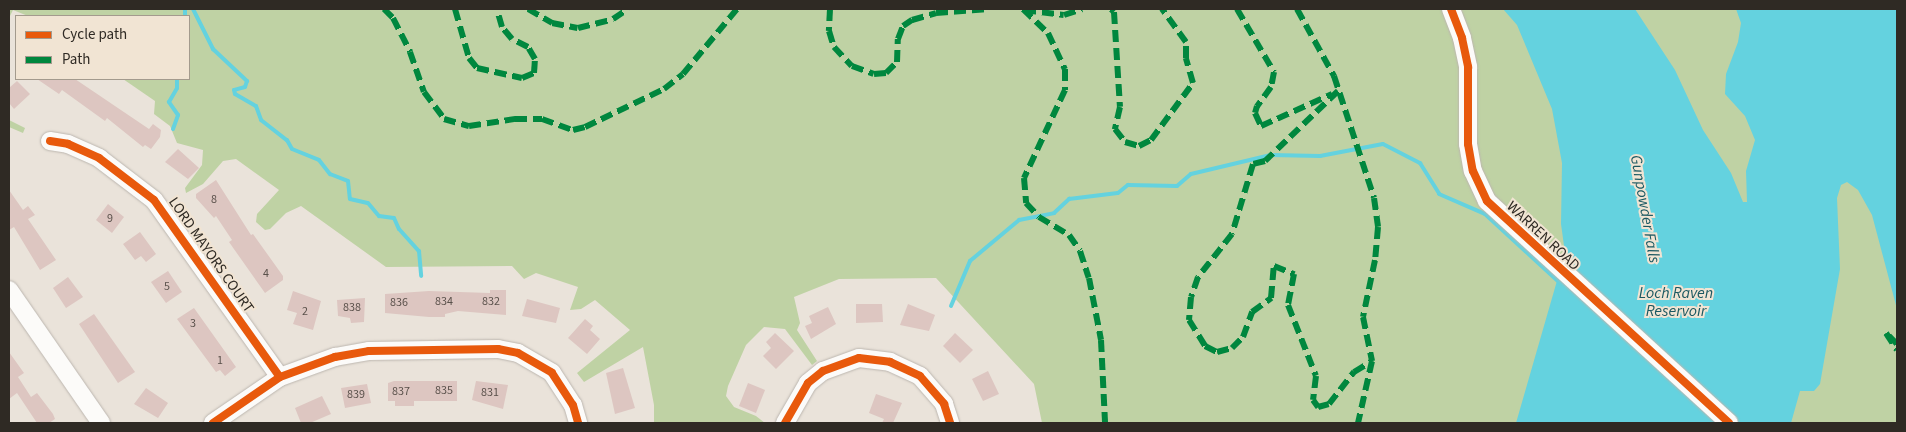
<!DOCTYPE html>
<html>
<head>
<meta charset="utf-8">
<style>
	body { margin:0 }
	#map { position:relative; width:1906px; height:432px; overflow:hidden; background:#eae3da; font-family:"Source Sans 3",sans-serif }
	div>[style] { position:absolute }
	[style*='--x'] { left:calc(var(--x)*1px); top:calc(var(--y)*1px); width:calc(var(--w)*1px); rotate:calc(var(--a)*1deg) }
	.green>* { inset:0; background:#bfd2a4 }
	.water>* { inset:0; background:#64d2df }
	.stream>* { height:4px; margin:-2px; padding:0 2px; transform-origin:2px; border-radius:2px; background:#64d2df }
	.building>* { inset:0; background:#ddc6c1 }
	.roads { filter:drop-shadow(0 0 1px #bcb6af) drop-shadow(0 0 1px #bcb6af) }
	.minor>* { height:18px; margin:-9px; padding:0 9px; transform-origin:9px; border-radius:9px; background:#fcfbf9 }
	.quiet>* { height:6px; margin-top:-3px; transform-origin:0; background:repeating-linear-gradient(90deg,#00873e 0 12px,transparent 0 18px) }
	.cycleway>* { height:8px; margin:-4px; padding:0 4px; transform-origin:4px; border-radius:4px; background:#e8590c }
	span { translate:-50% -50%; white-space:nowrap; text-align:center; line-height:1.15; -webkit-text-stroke:4px #f1e4d3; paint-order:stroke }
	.number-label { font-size:12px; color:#5a514b }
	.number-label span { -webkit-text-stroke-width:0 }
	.street-label { font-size:15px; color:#2f2a24 }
	.water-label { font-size:16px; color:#1b5861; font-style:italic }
	.frame { position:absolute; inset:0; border:10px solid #2f2a24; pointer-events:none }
	.legend { position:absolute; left:15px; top:15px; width:175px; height:65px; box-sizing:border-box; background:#f1e4d3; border:1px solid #a39a8d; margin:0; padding:6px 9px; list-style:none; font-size:15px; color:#2f2a24 }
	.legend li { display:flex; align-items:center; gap:10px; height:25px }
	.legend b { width:25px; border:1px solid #a39a8d }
</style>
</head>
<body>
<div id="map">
	<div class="green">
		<div style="clip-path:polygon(9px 9px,1897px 9px,1897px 423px,1042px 423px,1034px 384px,936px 278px,839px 279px,794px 297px,800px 323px,797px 330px,817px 361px,812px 365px,785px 329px,764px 327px,746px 345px,728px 386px,726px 396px,734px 407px,756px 416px,765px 423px,654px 423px,654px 405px,643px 347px,584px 382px,577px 373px,630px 330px,595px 300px,581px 309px,570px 310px,578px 287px,536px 273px,524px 279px,512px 266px,386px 267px,301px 206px,286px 213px,270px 229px,265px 230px,256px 222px,257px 214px,279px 190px,236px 159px,223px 161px,203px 184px,186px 193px,185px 188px,202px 165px,203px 150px,177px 143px,170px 126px,154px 114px,155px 101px,123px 79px,189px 79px,189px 16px,28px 16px,13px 10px,9px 18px)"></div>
		<div style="clip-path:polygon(9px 120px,25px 128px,23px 133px,9px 127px)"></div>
	</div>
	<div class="water">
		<div style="clip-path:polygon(1503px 9px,1635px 9px,1675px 70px,1703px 130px,1731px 173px,1743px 202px,1747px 202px,1746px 171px,1755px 140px,1745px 116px,1725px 94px,1726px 74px,1738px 42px,1741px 23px,1736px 9px,1897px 10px,1897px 309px,1872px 215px,1858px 190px,1847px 182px,1841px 185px,1837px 198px,1840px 269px,1820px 384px,1814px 391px,1800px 391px,1791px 423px,1516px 423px,1565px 253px,1561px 224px,1562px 163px,1552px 109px,1517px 25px)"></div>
	</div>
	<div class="stream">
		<div style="--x:193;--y:9;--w:45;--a:63.4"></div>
		<div style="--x:213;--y:49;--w:47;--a:43.3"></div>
		<div style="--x:247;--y:81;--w:6;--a:108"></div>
		<div style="--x:245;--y:87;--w:11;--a:165"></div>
		<div style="--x:234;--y:90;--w:4;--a:76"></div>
		<div style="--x:235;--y:94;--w:24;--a:30"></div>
		<div style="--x:256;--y:106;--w:15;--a:70"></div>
		<div style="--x:261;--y:120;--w:33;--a:38"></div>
		<div style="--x:287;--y:140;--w:10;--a:61"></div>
		<div style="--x:292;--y:149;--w:29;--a:22"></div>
		<div style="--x:319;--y:160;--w:18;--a:52"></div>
		<div style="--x:330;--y:174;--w:19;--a:21"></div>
		<div style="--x:348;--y:181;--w:18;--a:84"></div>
		<div style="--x:350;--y:199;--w:18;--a:13"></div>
		<div style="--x:368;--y:203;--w:17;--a:50"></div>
		<div style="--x:379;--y:216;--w:15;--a:8"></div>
		<div style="--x:394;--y:218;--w:12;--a:66"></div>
		<div style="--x:399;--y:229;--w:30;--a:48"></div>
		<div style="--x:419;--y:251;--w:25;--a:85"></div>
		<div style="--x:185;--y:16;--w:7;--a:-90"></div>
		<div style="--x:173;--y:129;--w:15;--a:-70"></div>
		<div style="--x:178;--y:115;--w:16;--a:-125"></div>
		<div style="--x:169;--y:102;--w:16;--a:-60"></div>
		<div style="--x:177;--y:88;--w:9;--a:-90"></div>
		<div style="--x:951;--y:306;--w:49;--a:-67.1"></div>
		<div style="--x:970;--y:261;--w:64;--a:-39.9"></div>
		<div style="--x:1019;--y:220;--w:36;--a:-11"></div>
		<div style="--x:1054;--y:213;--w:21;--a:-43"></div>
		<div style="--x:1069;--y:199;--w:49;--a:-7"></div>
		<div style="--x:1118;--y:193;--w:13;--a:-39"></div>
		<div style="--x:1128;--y:185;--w:49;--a:1.2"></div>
		<div style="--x:1177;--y:186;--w:18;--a:-41"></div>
		<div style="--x:1191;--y:174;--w:82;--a:-13.4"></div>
		<div style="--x:1271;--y:155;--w:49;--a:1.2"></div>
		<div style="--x:1320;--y:156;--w:64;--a:-10.8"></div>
		<div style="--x:1383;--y:144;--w:42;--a:27.2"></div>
		<div style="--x:1420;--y:163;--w:36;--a:58"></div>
		<div style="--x:1439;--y:194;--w:50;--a:23.5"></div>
		<div style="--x:1485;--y:214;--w:103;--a:42.6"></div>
	</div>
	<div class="building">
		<div style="clip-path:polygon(37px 79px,75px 79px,149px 129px,153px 124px,161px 130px,160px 137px,151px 149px,145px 145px,143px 147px,107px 118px,105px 121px,62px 90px,59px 94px)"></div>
		<div style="clip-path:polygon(17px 81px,30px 94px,14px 109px,9px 103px,9px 88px)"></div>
		<div style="clip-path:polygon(178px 149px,199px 168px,188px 179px,165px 162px)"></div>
		<div style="clip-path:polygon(216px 180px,251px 235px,253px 234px,283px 276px,283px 280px,265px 293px,229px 242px,232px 240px,216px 216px,214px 218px,196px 198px,196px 194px)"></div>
		<div style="clip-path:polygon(9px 190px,23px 210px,28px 206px,35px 215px,28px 219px,56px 260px,40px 270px,14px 227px,9px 230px)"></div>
		<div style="clip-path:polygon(108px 204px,124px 217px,112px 233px,96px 220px)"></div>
		<div style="clip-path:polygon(140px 232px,156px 254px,146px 262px,141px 256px,135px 260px,123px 244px)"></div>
		<div style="clip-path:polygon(168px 271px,182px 292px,166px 303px,151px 282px)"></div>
		<div style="clip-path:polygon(68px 277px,83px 297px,66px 308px,53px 288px)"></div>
		<div style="clip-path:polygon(490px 290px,506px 290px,506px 315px,458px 311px,445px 314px,445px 317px,429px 317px,385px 313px,385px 294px,429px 291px,490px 293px)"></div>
		<div style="clip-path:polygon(293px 291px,321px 301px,313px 330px,293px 324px,297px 313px,287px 310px)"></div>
		<div style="clip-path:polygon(365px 298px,364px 322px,351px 323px,350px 318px,338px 316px,337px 300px)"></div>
		<div style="clip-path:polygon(527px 299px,560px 308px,556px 323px,522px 316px)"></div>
		<div style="clip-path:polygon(856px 304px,882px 304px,883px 322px,856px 323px)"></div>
		<div style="clip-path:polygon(908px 304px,935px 315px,929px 331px,900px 325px)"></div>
		<div style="clip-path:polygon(828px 307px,836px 324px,811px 339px,805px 326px,812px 323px,809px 316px)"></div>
		<div style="clip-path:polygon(194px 308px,236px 367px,225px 376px,220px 370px,216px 372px,177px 319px)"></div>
		<div style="clip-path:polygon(94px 314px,135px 372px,118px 383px,79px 324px)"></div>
		<div style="clip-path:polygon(585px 319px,593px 326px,590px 330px,600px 339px,587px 354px,568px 338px)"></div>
		<div style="clip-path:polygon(775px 333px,794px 351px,776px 369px,763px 356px,771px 348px,766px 342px)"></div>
		<div style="clip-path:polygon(955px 333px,973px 350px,960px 363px,943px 346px)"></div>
		<div style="clip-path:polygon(9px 352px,24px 373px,18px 377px,31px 397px,37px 393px,53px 414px,55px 419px,49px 423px,37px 423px,17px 393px,9px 399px)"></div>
		<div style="clip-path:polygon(623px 368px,635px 408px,615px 414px,606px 373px)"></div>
		<div style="clip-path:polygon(988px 371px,999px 394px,983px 401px,972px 379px)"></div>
		<div style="clip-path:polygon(394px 381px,457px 381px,457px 401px,414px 401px,414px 406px,395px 406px,395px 401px,388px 401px,388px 383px)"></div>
		<div style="clip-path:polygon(476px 381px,508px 385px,503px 409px,472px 400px)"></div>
		<div style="clip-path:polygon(748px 383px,765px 390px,756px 413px,739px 406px)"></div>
		<div style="clip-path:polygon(367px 384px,371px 403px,345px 408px,341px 388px)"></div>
		<div style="clip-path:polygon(146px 388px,168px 403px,158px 418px,134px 404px)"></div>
		<div style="clip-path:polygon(876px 394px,902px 403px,893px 423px,882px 423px,884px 419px,869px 413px)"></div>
		<div style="clip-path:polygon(322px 396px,331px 414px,310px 423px,301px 423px,295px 408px)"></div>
	</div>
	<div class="roads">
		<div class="minor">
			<div style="--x:1451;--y:9;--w:31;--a:69"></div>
			<div style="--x:1462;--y:38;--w:30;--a:78"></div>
			<div style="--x:1468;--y:67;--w:77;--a:90"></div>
			<div style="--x:1468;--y:144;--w:27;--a:80"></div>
			<div style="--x:1473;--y:171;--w:33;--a:65"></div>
			<div style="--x:1487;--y:201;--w:328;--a:42.5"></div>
			<div style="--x:50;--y:141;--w:18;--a:9"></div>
			<div style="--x:68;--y:144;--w:34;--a:24"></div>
			<div style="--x:99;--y:158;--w:69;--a:37.4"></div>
			<div style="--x:154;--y:200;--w:217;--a:54.6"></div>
			<div style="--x:9;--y:290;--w:162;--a:55.3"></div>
			<div style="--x:213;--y:423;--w:81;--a:-34.5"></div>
			<div style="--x:280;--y:377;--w:59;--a:-20"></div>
			<div style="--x:335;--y:357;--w:35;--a:-10"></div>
			<div style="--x:369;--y:351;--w:129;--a:-0.9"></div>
			<div style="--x:498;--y:349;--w:20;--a:11"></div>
			<div style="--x:518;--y:353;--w:39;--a:30"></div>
			<div style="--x:552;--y:373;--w:38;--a:57"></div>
			<div style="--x:573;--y:405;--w:19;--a:74"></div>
			<div style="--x:785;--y:423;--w:46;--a:-60.1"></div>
			<div style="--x:808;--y:383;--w:19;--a:-39"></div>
			<div style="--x:823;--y:371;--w:38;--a:-20"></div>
			<div style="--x:859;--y:358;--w:31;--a:7"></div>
			<div style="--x:890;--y:362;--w:33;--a:25"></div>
			<div style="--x:920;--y:376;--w:37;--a:49"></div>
			<div style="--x:944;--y:404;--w:20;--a:72"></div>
		</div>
	</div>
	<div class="quiet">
		<div style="--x:384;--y:9;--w:13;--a:45"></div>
		<div style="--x:393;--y:18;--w:38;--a:63"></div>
		<div style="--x:410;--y:52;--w:42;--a:70.7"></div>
		<div style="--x:424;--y:92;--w:34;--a:53"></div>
		<div style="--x:444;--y:119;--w:26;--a:16"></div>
		<div style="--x:469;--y:126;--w:47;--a:-8.7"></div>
		<div style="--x:515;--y:119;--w:27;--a:0"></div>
		<div style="--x:542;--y:119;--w:33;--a:20"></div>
		<div style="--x:573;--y:130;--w:12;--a:-14"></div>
		<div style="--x:585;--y:127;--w:88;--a:-25.7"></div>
		<div style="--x:664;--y:89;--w:24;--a:-38"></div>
		<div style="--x:683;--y:74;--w:85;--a:-50.3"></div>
		<div style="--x:455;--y:9;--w:51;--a:74.1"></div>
		<div style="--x:469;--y:58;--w:13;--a:51"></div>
		<div style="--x:477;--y:68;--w:46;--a:12.5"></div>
		<div style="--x:522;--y:78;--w:13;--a:-23"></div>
		<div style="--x:534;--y:73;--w:14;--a:-86"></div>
		<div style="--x:535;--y:59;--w:14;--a:-120"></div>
		<div style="--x:528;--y:47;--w:18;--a:-153"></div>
		<div style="--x:512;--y:39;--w:16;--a:-130"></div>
		<div style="--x:502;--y:27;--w:19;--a:-106"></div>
		<div style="--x:528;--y:9;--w:28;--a:30"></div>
		<div style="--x:552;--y:23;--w:26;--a:11"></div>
		<div style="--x:578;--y:28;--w:36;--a:-14"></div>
		<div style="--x:613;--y:19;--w:18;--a:-34"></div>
		<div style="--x:830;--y:9;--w:22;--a:93"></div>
		<div style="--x:829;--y:31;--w:17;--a:73"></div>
		<div style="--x:834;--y:47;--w:26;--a:47"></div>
		<div style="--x:852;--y:66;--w:23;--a:20"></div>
		<div style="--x:874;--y:74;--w:12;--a:-5"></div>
		<div style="--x:886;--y:73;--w:16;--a:-45"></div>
		<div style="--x:897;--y:62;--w:23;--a:-88"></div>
		<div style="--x:898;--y:39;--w:14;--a:-69"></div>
		<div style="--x:903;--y:26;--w:11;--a:-34"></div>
		<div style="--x:912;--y:20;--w:25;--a:-16"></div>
		<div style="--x:936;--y:13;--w:53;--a:-4.3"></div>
		<div style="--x:1023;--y:9;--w:35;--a:44"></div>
		<div style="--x:1048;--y:33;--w:40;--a:65"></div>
		<div style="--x:1065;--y:69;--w:21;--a:90"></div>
		<div style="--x:1065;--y:90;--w:97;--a:115"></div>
		<div style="--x:1024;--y:178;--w:25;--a:85"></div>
		<div style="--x:1026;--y:203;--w:19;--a:47"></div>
		<div style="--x:1039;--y:217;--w:35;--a:31"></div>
		<div style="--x:1069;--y:235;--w:19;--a:55"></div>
		<div style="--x:1080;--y:251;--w:28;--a:72"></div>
		<div style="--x:1089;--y:278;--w:63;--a:79"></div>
		<div style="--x:1101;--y:340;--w:83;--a:87.2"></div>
		<div style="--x:1111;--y:9;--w:4;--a:45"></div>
		<div style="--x:1114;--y:12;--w:95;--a:86.4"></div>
		<div style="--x:1120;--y:107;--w:23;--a:103"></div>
		<div style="--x:1115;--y:129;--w:16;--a:52"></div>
		<div style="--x:1125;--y:142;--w:15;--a:16"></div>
		<div style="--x:1139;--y:146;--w:13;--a:-27"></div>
		<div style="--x:1151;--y:140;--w:71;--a:-53.6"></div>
		<div style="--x:1193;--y:83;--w:26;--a:-106"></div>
		<div style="--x:1186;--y:58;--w:16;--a:-90"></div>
		<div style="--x:1186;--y:42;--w:41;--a:-126"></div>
		<div style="--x:1237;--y:9;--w:73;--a:59.6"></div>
		<div style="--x:1274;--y:72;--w:15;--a:101"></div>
		<div style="--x:1271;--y:87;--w:24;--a:126"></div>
		<div style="--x:1257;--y:106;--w:7;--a:106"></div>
		<div style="--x:1255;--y:113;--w:14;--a:65"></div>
		<div style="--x:1261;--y:126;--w:78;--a:-24.3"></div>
		<div style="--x:1297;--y:9;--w:77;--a:61.1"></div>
		<div style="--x:1334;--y:76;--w:128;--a:71.8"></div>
		<div style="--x:1374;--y:198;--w:29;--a:82"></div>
		<div style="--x:1378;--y:227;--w:33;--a:95"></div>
		<div style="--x:1375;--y:260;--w:58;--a:101.9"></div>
		<div style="--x:1363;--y:317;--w:45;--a:78.4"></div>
		<div style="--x:1372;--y:361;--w:64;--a:102.7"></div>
		<div style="--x:1024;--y:10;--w:40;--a:7.1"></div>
		<div style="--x:1064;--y:15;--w:19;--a:-18"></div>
		<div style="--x:1338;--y:91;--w:101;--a:136.2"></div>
		<div style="--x:1265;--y:161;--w:12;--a:166"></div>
		<div style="--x:1253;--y:164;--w:73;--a:106.7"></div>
		<div style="--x:1232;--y:234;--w:55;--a:128.3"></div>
		<div style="--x:1198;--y:277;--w:21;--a:109"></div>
		<div style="--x:1191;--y:297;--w:23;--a:95"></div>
		<div style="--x:1189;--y:320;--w:31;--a:58"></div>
		<div style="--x:1205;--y:346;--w:13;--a:27"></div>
		<div style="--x:1217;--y:352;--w:16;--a:-15"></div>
		<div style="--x:1232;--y:348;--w:16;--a:-45"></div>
		<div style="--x:1243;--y:337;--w:27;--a:-70"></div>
		<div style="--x:1252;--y:312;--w:24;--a:-36"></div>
		<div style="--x:1271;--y:298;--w:32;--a:-85"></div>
		<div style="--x:1274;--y:266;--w:22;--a:22"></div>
		<div style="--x:1294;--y:274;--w:32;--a:101"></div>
		<div style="--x:1288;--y:305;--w:76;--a:68.5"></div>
		<div style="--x:1316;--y:376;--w:24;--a:97"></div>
		<div style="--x:1313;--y:400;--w:9;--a:54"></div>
		<div style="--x:1318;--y:407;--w:11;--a:-15"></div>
		<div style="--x:1329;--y:404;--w:41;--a:-52"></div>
		<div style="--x:1354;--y:372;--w:21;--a:-31"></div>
		<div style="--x:1897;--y:344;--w:16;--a:-135"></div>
		<div style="--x:1886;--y:333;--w:20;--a:57"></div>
	</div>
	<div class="cycleway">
		<div style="--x:1451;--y:9;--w:31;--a:69"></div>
		<div style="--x:1462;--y:38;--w:30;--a:78"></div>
		<div style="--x:1468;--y:67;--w:77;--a:90"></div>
		<div style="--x:1468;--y:144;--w:27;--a:80"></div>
		<div style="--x:1473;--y:171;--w:33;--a:65"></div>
		<div style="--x:1487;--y:201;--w:328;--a:42.5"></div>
		<div style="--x:50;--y:141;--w:18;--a:9"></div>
		<div style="--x:68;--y:144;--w:34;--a:24"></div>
		<div style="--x:99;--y:158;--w:69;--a:37.4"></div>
		<div style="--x:154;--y:200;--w:217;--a:54.6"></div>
		<div style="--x:213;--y:423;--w:81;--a:-34.5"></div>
		<div style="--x:280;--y:377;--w:59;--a:-20"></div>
		<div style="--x:335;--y:357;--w:35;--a:-10"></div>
		<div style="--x:369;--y:351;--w:129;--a:-0.9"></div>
		<div style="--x:498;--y:349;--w:20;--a:11"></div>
		<div style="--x:518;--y:353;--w:39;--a:30"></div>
		<div style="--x:552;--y:373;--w:38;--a:57"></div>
		<div style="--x:573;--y:405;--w:19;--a:74"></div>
		<div style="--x:785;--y:423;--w:46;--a:-60.1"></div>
		<div style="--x:808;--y:383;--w:19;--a:-39"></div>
		<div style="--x:823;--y:371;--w:38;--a:-20"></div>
		<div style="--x:859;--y:358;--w:31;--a:7"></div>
		<div style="--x:890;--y:362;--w:33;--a:25"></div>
		<div style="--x:920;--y:376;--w:37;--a:49"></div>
		<div style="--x:944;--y:404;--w:20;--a:72"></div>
	</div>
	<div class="number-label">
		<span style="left:214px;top:200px">8</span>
		<span style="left:110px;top:219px">9</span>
		<span style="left:266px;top:274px">4</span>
		<span style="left:167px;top:287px">5</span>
		<span style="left:444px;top:302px">834</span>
		<span style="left:491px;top:302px">832</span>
		<span style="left:399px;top:303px">836</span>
		<span style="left:352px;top:308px">838</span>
		<span style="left:305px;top:312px">2</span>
		<span style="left:193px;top:324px">3</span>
		<span style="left:220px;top:361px">1</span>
		<span style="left:444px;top:391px">835</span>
		<span style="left:401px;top:392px">837</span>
		<span style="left:490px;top:393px">831</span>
		<span style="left:356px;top:395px">839</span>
	</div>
	<div class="street-label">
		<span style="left:1543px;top:236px;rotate:43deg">WARREN ROAD</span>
		<span style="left:211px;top:255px;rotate:55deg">LORD MAYORS COURT</span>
	</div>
	<div class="water-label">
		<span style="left:1645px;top:209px;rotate:80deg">Gunpowder Falls</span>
		<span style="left:1676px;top:302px">Loch Raven<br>Reservoir</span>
	</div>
	<div class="frame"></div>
	<ul class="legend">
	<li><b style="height:6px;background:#e8590c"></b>Cycle path</li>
	<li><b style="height:6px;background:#00873e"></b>Path</li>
	</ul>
</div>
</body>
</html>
